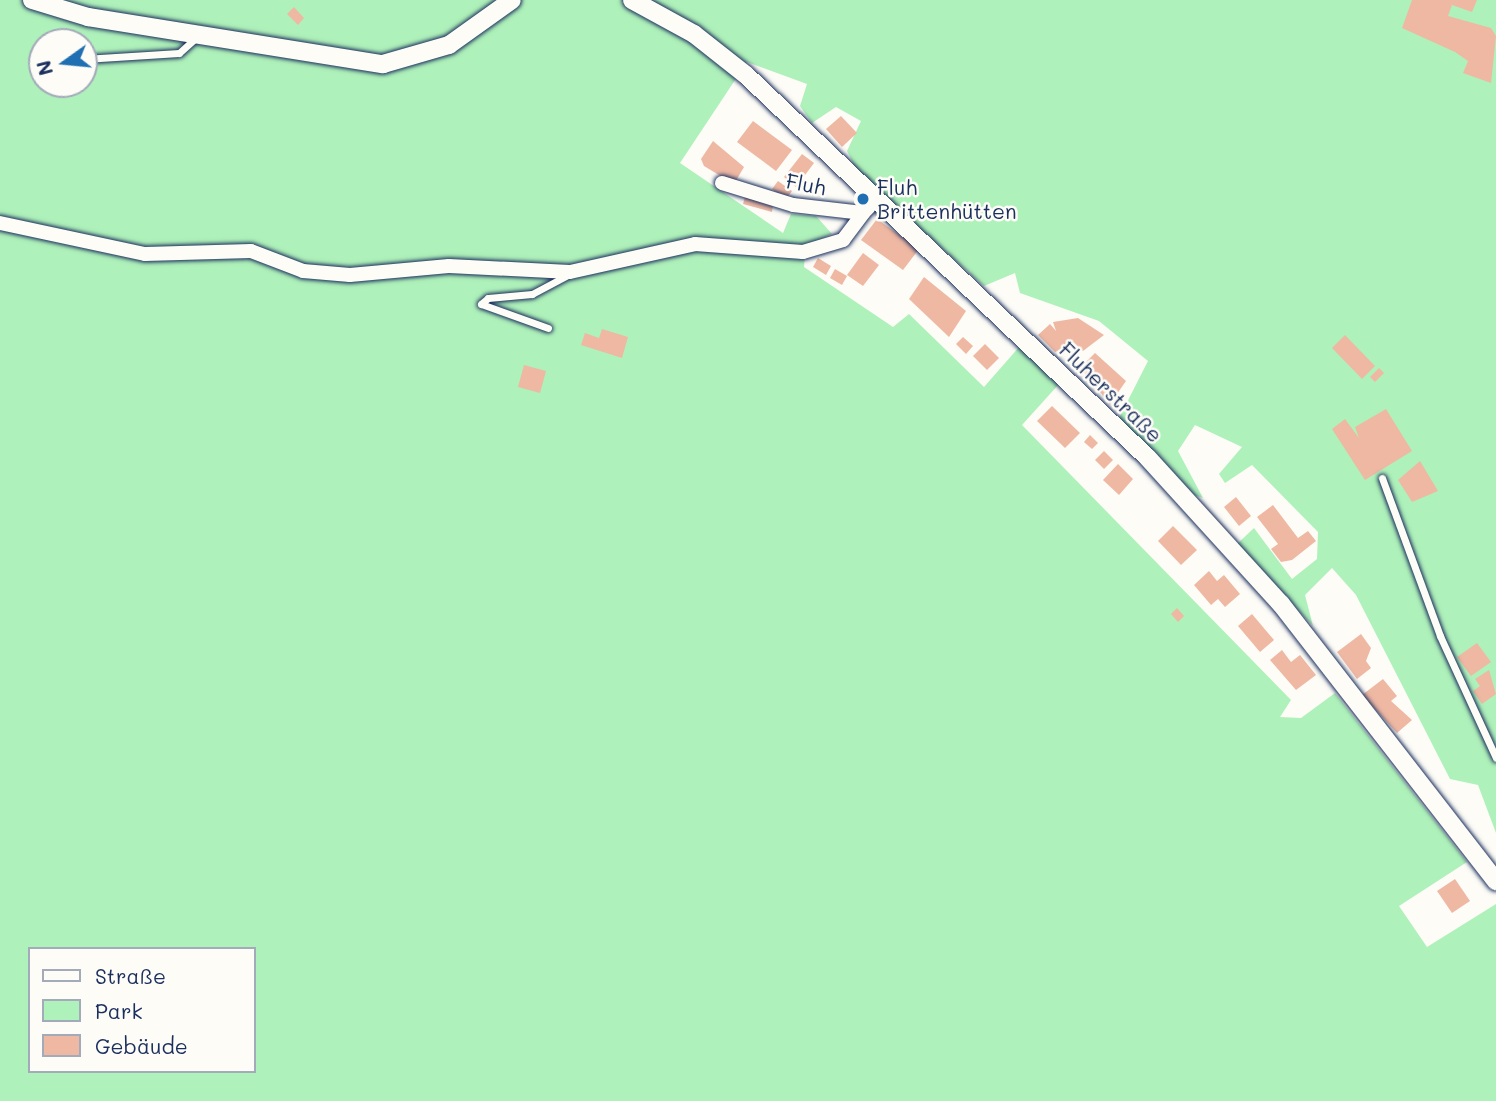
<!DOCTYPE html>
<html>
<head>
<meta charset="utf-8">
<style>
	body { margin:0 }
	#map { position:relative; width:1496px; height:1101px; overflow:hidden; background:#fdfcf7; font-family:Mali,sans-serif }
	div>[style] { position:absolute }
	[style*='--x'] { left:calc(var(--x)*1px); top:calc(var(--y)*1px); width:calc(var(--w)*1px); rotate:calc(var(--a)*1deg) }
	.green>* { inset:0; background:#aff1ba }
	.building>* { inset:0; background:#efb8a3 }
	.roads { filter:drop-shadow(0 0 2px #1b2f5e) drop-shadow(0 0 2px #1b2f5e) }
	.service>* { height:7px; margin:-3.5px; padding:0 3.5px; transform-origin:3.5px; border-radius:3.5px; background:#fdfcf7 }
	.minor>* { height:14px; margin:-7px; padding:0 7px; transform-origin:7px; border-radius:7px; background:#fdfcf7 }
	.tertiary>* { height:18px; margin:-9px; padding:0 9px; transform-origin:9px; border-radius:9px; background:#fdfcf7 }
	.dots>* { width:19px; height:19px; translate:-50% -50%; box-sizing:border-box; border:4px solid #fdfcf7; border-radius:50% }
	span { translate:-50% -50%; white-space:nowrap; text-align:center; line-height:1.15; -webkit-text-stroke:5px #fdfcf7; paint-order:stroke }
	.street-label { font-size:21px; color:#1b2f5e }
	.poi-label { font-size:21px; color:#1b2f5e }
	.left { translate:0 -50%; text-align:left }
	.legend { position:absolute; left:28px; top:947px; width:228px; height:126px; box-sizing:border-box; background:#fdfcf7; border:2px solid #a3aaba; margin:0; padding:9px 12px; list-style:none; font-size:21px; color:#1b2f5e }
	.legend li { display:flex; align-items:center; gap:14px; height:35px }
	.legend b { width:35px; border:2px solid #a3aaba }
	.north { position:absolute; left:28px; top:28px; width:70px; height:70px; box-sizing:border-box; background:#fdfcf7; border:2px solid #a3aaba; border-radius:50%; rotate:255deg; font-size:19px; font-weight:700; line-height:28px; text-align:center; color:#1b2f5e }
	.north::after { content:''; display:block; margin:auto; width:24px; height:32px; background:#1f6fb2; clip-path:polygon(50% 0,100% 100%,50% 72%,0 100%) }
</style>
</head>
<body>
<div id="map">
	<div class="green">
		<div style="clip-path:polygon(evenodd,0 0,1496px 0,1496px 833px,1478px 785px,1450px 779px,1356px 595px,1332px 568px,1305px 595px,1313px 626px,1236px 545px,1254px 528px,1292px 579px,1317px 559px,1318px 532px,1252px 465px,1225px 483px,1219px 474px,1242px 447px,1195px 425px,1178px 451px,1203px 498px,1188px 493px,1118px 420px,1148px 361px,1099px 321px,1020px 293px,1015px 273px,984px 286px,858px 173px,847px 151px,861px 121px,836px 107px,812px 123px,800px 106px,807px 84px,747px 62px,680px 163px,783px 233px,791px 214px,816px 216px,832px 234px,806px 245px,804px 267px,893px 327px,909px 314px,984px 387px,1019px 347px,1059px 384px,1022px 425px,1291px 700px,1280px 717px,1301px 718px,1335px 693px,1467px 862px,1399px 906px,1427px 947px,1496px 904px,1496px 1101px,0 1101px,0 0,42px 42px,84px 42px,84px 84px,42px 84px,42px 42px,0 0,30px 949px,254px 949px,254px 1071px,30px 1071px,30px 949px)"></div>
	</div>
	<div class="building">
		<div style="clip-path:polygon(1412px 0,1477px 0,1472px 12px,1452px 5px,1448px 16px,1491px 28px,1496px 36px,1491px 83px,1463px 73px,1468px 61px,1455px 52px,1402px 28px)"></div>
		<div style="clip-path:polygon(294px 7px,304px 18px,298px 25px,287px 14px)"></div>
		<div style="clip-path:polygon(841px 116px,857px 133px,842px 147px,826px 129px)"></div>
		<div style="clip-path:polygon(753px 121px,792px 150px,776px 171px,737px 142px)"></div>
		<div style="clip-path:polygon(713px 141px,744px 167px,734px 184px,704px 166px,701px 159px)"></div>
		<div style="clip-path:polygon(802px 154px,814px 163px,796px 187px,784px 177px)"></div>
		<div style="clip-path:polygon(778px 181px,792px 191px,786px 199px,772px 189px)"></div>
		<div style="clip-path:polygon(745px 197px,773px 204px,772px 212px,743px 204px)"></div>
		<div style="clip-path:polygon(877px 219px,919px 249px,903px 270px,861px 240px)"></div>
		<div style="clip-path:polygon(863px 253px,879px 265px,863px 286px,847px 275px)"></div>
		<div style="clip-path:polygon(818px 258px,831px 266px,826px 275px,813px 267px)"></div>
		<div style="clip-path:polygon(835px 269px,847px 276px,842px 285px,830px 278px)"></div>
		<div style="clip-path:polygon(924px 277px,966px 311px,949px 337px,909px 299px)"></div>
		<div style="clip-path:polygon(1078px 318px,1104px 335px,1083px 351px,1074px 343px,1055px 352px,1038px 335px,1050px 324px,1056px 331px,1053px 322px)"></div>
		<div style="clip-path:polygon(602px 329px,628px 337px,622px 358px,581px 345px,585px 333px,599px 338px)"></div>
		<div style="clip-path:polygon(1345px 335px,1375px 366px,1362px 379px,1332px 348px)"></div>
		<div style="clip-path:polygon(963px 337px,973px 346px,966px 354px,956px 344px)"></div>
		<div style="clip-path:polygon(985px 344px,999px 358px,987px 370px,973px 356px)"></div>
		<div style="clip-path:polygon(1095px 353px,1126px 381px,1110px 404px,1080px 368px)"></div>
		<div style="clip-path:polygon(524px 365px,546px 371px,540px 393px,518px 387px)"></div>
		<div style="clip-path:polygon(1379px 368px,1384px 373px,1375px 382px,1370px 377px)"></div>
		<div style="clip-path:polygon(1052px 406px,1080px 433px,1065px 448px,1037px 421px)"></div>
		<div style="clip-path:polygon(1386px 409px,1412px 451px,1365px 480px,1332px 429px,1345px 419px,1359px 438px,1355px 427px)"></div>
		<div style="clip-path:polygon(1090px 435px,1098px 443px,1092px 449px,1084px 442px)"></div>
		<div style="clip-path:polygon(1104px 451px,1113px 460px,1104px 469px,1095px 460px)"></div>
		<div style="clip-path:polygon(1420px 461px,1438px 491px,1412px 502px,1398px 480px)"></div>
		<div style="clip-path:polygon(1118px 464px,1133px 479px,1119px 495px,1103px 480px)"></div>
		<div style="clip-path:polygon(1236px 497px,1251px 516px,1239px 526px,1224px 507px)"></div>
		<div style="clip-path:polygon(1273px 505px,1298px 538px,1308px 531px,1316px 541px,1292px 560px,1281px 562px,1271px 549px,1278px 544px,1257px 517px)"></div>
		<div style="clip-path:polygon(1173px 526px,1197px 550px,1181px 565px,1158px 541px)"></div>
		<div style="clip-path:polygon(1209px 571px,1217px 581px,1224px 575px,1240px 594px,1225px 607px,1218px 599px,1211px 605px,1194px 585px)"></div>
		<div style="clip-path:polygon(1177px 608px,1184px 616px,1178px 622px,1171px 614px)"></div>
		<div style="clip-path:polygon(1252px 614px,1274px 640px,1260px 652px,1238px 626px)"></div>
		<div style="clip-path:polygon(1361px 634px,1371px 648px,1366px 661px,1371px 668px,1357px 679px,1337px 652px)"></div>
		<div style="clip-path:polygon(1477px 643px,1491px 662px,1471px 676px,1457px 657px)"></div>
		<div style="clip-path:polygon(1282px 650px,1291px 662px,1300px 655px,1316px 675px,1296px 690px,1270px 660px)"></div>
		<div style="clip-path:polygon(1489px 670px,1496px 694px,1482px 704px,1473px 691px,1480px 686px,1475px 679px)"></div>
		<div style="clip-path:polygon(1383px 679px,1397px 696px,1391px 701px,1412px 720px,1397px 733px,1362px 695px)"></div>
		<div style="clip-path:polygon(1455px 879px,1470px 901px,1452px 913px,1437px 891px)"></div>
	</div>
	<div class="roads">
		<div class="service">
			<div style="--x:84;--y:59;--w:95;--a:-3.6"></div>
			<div style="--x:179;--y:53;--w:27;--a:-42"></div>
			<div style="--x:548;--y:328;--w:71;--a:-160.3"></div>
			<div style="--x:481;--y:304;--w:9;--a:-41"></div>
			<div style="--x:488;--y:298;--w:44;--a:-5.2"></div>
			<div style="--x:532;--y:294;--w:40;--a:-28"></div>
			<div style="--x:1382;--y:478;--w:168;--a:69.8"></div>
			<div style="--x:1440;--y:636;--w:134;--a:65.3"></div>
		</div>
		<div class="minor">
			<div style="--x:722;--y:183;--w:74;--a:17.2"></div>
			<div style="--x:793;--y:205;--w:70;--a:6.5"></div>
			<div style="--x:863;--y:213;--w:8;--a:-45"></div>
			<div style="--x:0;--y:223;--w:148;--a:12.1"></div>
			<div style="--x:145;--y:254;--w:106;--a:-1.6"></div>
			<div style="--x:251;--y:251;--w:56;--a:21"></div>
			<div style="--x:303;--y:271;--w:47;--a:4.9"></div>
			<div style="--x:350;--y:275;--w:99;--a:-5.2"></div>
			<div style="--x:449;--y:266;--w:121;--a:2.8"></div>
			<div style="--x:570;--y:272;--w:128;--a:-12.6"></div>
			<div style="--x:695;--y:244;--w:108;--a:4.2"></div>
			<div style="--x:803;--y:252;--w:42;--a:-16.7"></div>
			<div style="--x:843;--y:240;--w:34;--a:-53"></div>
		</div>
		<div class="tertiary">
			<div style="--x:32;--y:0;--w:59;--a:16.9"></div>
			<div style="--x:88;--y:17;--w:299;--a:9.1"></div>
			<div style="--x:383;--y:64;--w:69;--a:-16.1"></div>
			<div style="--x:449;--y:45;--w:77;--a:-35.5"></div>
			<div style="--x:632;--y:0;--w:71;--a:28.7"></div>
			<div style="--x:694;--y:34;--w:66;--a:38.3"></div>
			<div style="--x:746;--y:75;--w:555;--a:43.61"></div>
			<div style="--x:1148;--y:458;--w:197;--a:47.7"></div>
			<div style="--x:1281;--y:604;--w:351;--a:52.2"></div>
		</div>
	</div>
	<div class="dots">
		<div style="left:863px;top:199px;background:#1f6fb2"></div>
	</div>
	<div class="street-label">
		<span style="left:806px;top:184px;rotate:11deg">Fluh</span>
		<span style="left:1111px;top:392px;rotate:44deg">Fluherstraße</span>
	</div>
	<div class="poi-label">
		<span class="left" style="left:877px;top:199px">Fluh<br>Brittenhütten</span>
	</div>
	<ul class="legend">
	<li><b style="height:9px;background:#fdfcf7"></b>Straße</li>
	<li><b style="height:19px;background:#aff1ba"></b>Park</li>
	<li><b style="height:19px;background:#efb8a3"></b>Gebäude</li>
	</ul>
	<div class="north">N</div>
</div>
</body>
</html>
